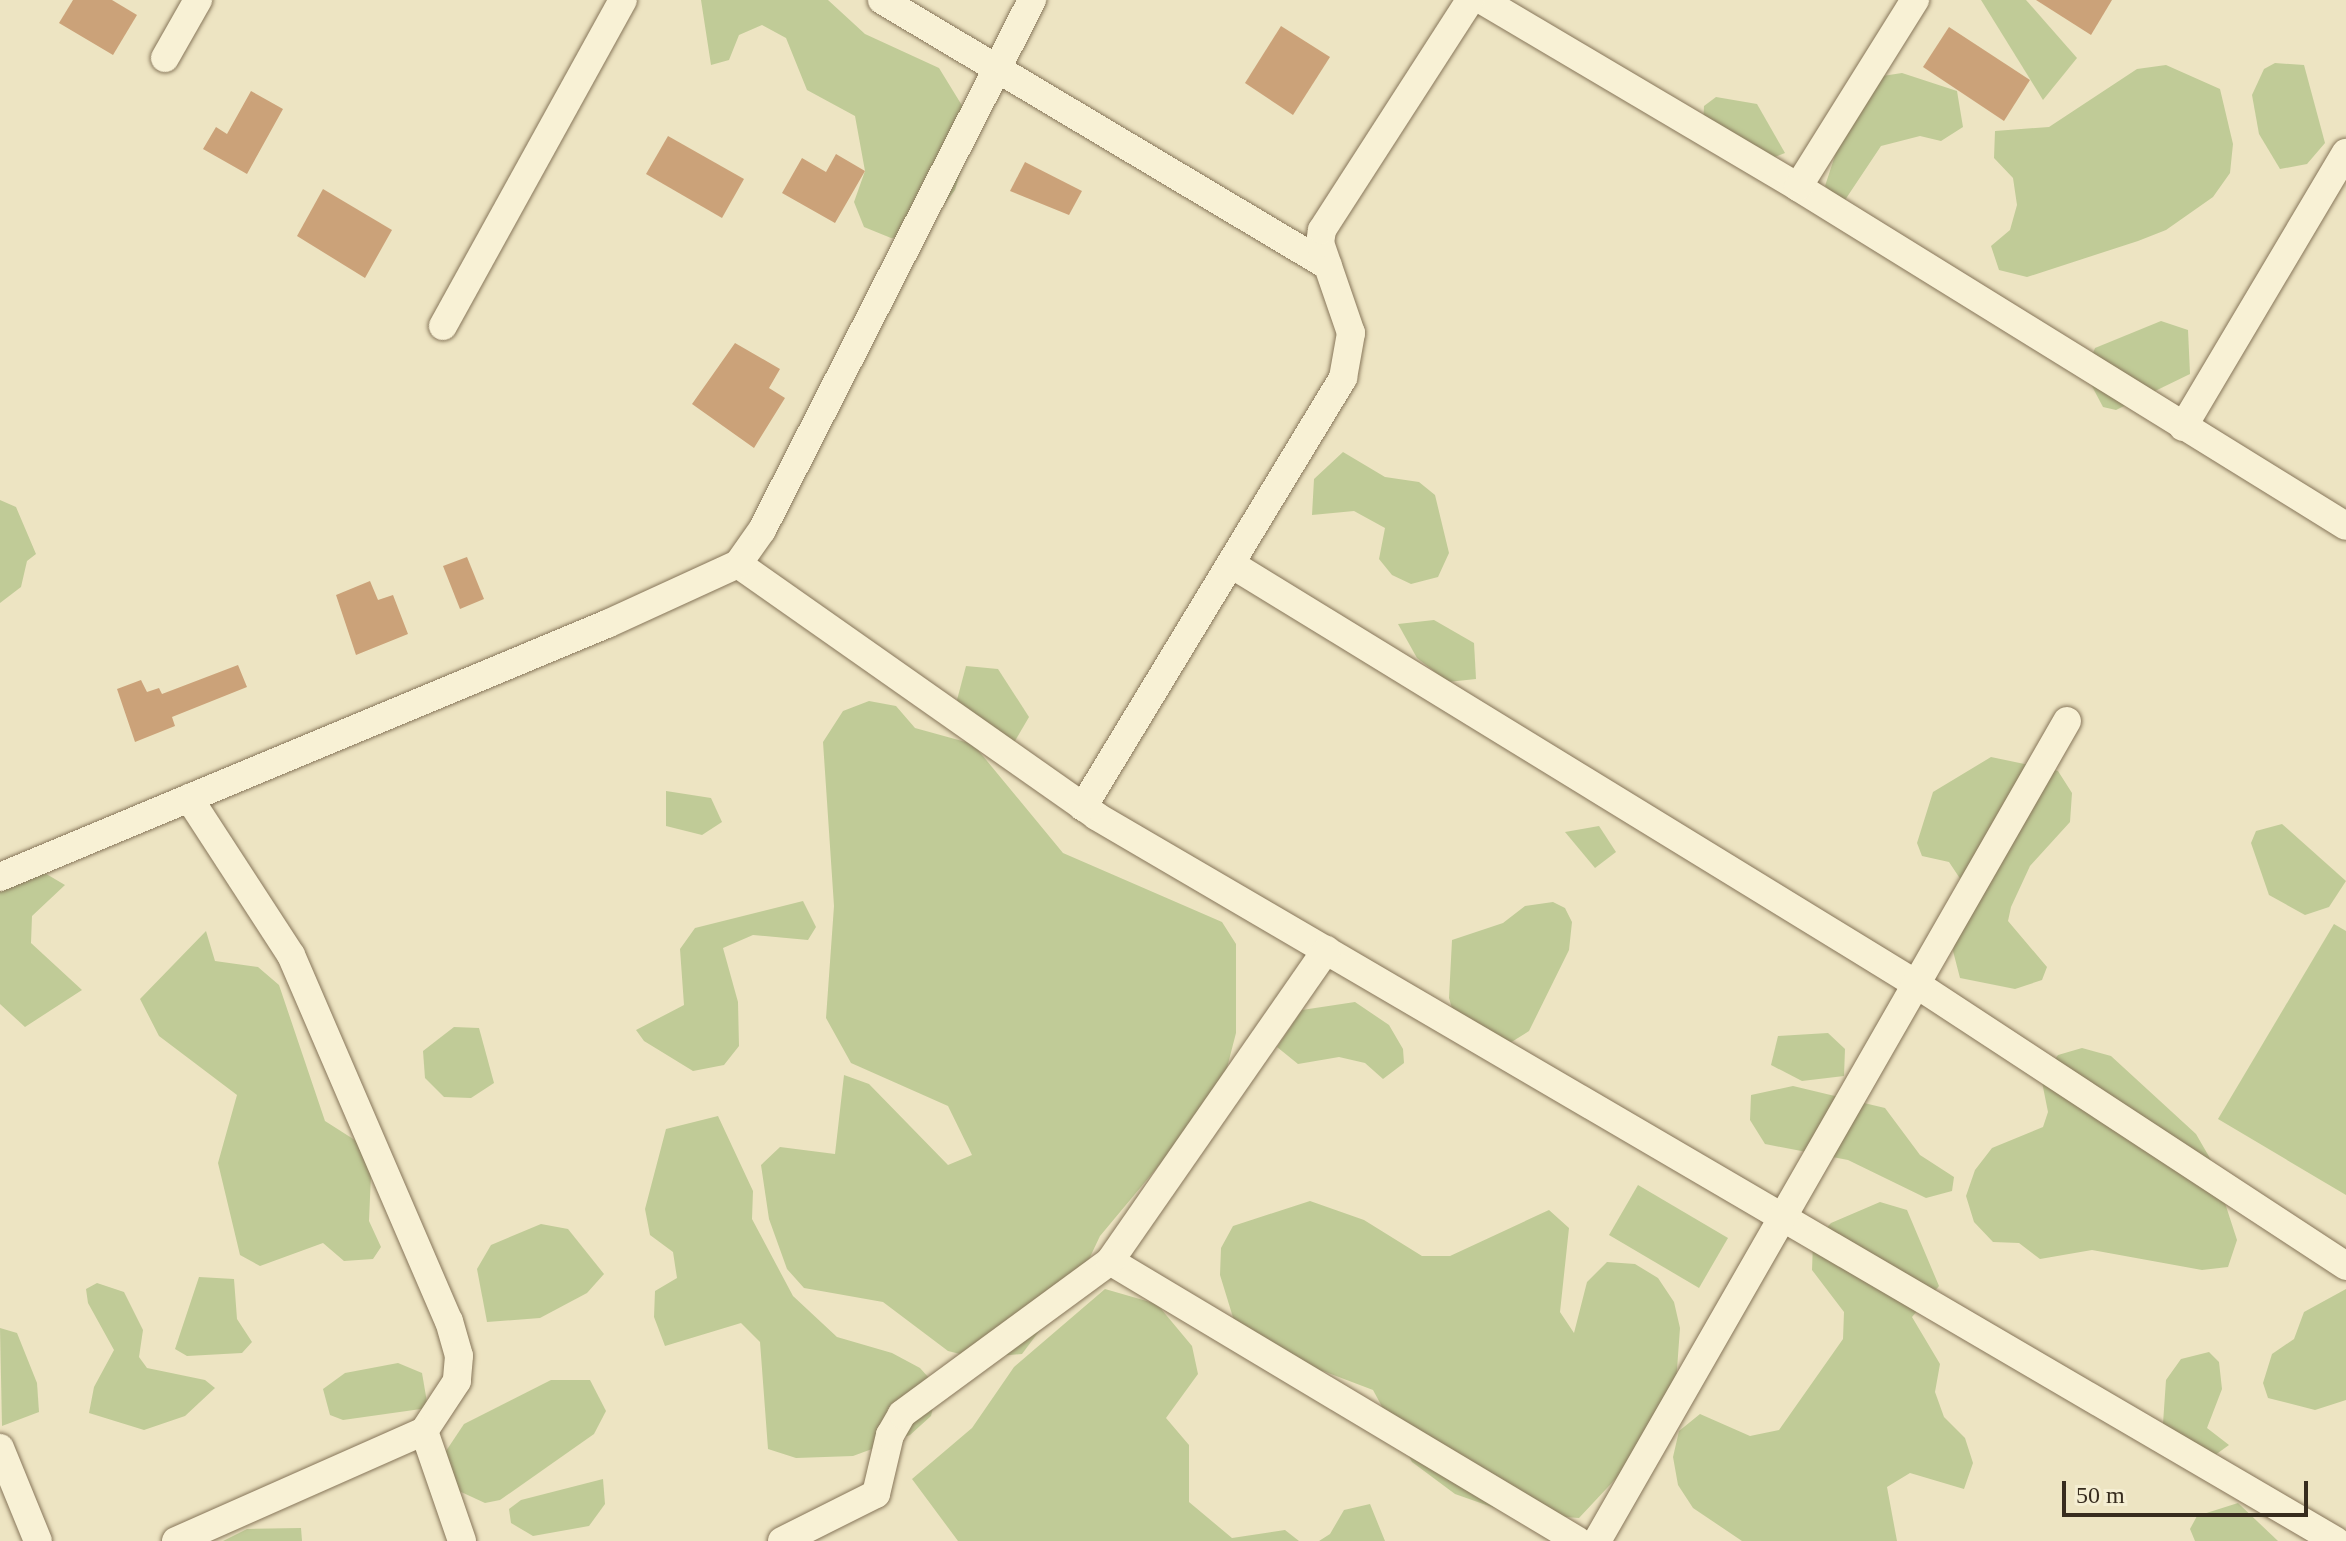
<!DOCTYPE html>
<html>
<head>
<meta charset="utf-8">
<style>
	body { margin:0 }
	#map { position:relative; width:2346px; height:1541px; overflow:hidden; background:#ede4c2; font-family:Georgia,serif }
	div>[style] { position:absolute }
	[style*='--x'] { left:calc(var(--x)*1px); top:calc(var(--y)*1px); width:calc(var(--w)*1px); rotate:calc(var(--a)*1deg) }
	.green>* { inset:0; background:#c0cb97 }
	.building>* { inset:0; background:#cba279 }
	.roads { filter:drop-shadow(0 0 2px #87765a) drop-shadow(0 0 2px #87765a) }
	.street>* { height:28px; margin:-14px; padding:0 14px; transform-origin:14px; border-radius:14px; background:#f8f1d5 }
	span { translate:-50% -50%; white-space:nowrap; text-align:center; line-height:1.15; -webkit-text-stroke:6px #f5eed2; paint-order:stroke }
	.scale { position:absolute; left:2062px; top:1481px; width:246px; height:36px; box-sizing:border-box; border:4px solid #372c1e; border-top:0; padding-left:10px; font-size:24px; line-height:28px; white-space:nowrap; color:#372c1e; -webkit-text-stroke:6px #f5eed2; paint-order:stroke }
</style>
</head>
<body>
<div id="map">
	<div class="green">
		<div style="clip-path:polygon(701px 0,828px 0,865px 34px,939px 68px,966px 112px,970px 139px,955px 190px,920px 236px,891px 238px,864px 227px,854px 202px,865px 171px,855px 116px,807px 90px,786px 38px,762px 25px,739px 35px,729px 60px,711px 65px)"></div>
		<div style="clip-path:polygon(1981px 0,2026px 0,2077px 58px,2043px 100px)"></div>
		<div style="clip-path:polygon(2275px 63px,2304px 65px,2325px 143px,2307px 164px,2280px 169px,2259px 134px,2252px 95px,2264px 69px)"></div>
		<div style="clip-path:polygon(2166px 65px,2220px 89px,2233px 144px,2230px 173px,2213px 197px,2166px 230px,2138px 241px,2027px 277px,1999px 270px,1991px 246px,2010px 230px,2017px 205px,2013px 178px,1994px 158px,1995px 131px,2049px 127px,2137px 69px)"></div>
		<div style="clip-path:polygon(1902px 73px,1957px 91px,1963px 127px,1941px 141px,1920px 136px,1881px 146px,1843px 203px,1825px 186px,1849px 113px,1876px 77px)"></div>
		<div style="clip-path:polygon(1716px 97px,1757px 104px,1785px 153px,1772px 158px,1703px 127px,1704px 106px)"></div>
		<div style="clip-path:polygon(2161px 321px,2188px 330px,2190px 374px,2116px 410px,2103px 407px,2085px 373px,2095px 348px)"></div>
		<div style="clip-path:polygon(1343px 452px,1385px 477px,1419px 482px,1435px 495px,1449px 553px,1438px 577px,1411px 584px,1392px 575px,1379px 559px,1385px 528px,1354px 511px,1312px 515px,1314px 479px)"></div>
		<div style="clip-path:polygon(0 500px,16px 507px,36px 554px,27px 561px,21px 587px,0 603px)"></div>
		<div style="clip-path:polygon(1434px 620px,1474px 643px,1476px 679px,1448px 682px,1417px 658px,1398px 624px)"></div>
		<div style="clip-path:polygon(966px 666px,998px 669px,1029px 717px,1012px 746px,971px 734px,957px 700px)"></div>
		<div style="clip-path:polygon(869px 701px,896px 706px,915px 728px,973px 744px,1063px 853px,1222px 922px,1236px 944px,1236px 1033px,1221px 1091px,1100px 1236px,1082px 1274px,1022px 1354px,976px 1358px,948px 1351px,883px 1302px,804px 1288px,787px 1269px,769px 1219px,761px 1165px,780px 1147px,835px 1154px,844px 1075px,869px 1084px,948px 1165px,972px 1155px,948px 1106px,851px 1063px,826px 1018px,834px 906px,823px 742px,843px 711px)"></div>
		<div style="clip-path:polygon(1991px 757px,2058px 771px,2072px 793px,2070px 822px,2030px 866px,2011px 907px,2008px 921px,2047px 967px,2042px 980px,2015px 989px,1960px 978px,1953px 951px,1963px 883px,1949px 862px,1922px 856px,1917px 843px,1933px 792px)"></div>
		<div style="clip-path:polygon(666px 791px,711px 798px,722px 822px,702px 835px,666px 826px)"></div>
		<div style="clip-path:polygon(2282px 824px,2346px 881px,2329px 907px,2305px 915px,2269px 895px,2251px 843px,2256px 831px)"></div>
		<div style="clip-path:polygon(1599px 826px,1616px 852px,1595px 868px,1565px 832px)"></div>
		<div style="clip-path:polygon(31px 865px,65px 885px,32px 916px,31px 943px,82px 990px,25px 1027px,0 1004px,0 879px)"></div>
		<div style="clip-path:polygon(803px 901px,816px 927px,808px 940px,753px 935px,723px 948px,738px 1002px,739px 1046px,724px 1065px,693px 1071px,644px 1041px,636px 1030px,684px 1005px,680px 949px,695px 928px)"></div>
		<div style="clip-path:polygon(1553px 902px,1565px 908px,1572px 922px,1569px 950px,1529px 1031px,1505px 1046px,1460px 1036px,1449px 998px,1452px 940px,1503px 923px,1525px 906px)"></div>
		<div style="clip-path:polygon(2334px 924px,2346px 931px,2346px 1195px,2218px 1119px)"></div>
		<div style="clip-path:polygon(206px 931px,215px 961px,258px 967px,279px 985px,325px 1121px,372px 1151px,369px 1221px,381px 1247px,373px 1259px,344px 1261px,323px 1243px,260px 1266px,240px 1255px,218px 1163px,237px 1095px,159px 1036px,140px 999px)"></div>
		<div style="clip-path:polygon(1355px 1002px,1389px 1025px,1403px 1049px,1404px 1063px,1383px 1079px,1365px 1063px,1339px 1057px,1298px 1064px,1277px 1047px,1302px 1010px)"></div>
		<div style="clip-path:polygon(454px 1027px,479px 1028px,494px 1083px,471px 1098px,444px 1097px,425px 1078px,423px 1051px)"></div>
		<div style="clip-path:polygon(1828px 1033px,1845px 1049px,1844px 1076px,1802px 1081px,1771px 1065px,1778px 1036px)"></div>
		<div style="clip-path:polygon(2082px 1048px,2111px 1056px,2196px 1134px,2211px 1160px,2237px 1240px,2228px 1267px,2202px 1270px,2092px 1250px,2040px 1259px,2019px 1243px,1993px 1242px,1974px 1222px,1966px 1196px,1975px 1170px,1992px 1148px,2043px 1127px,2048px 1112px,2041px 1077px,2058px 1055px)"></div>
		<div style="clip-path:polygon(1793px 1086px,1885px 1108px,1920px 1155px,1954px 1177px,1952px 1191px,1926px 1198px,1848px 1160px,1765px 1144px,1750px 1120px,1751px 1095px)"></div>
		<div style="clip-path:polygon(718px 1116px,753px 1191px,752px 1219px,793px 1296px,837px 1337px,892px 1353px,920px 1368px,938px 1388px,931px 1416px,910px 1435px,853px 1456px,796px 1458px,768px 1449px,760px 1342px,741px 1323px,665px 1346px,654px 1317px,655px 1291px,677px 1278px,673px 1252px,650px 1235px,645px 1209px,666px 1129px)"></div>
		<div style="clip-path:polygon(1638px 1185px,1728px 1238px,1699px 1288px,1609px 1235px)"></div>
		<div style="clip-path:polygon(1310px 1201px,1364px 1220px,1422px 1256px,1450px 1256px,1549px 1210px,1569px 1228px,1560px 1312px,1574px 1333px,1587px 1282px,1607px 1262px,1635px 1264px,1658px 1278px,1674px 1302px,1680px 1328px,1676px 1383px,1636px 1457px,1579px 1518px,1509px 1513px,1455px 1494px,1412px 1462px,1373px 1390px,1323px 1371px,1266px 1364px,1243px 1350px,1220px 1275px,1221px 1248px,1233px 1226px)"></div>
		<div style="clip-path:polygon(1880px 1202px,1907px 1210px,1939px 1286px,1912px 1317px,1940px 1364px,1935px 1392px,1944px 1417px,1965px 1438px,1973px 1463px,1964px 1489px,1910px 1473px,1887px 1487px,1897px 1541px,1742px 1541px,1693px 1508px,1678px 1485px,1673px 1457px,1679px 1431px,1700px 1414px,1750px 1436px,1779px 1430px,1843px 1339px,1844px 1312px,1812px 1270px,1813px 1242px,1831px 1223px)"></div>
		<div style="clip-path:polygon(541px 1224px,568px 1229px,604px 1274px,587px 1293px,540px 1318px,487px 1322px,477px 1269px,491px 1245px)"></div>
		<div style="clip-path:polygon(199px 1277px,234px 1279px,237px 1319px,252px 1342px,242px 1353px,187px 1356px,175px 1349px)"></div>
		<div style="clip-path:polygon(97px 1283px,124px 1292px,143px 1330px,139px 1357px,147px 1368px,205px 1380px,215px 1388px,185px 1416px,144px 1430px,89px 1413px,94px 1387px,114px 1350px,88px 1303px,86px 1289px)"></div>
		<div style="clip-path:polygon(1105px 1289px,1157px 1304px,1192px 1346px,1198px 1374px,1166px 1418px,1189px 1445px,1189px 1502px,1232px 1538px,1285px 1530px,1299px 1541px,958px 1541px,912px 1479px,972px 1428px,1014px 1367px)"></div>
		<div style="clip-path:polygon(2346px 1289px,2346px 1400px,2315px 1410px,2268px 1398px,2263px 1383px,2272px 1354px,2294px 1339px,2304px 1312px)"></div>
		<div style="clip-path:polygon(0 1328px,17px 1333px,37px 1383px,39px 1412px,2px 1426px)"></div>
		<div style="clip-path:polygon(2209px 1352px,2219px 1362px,2222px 1389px,2207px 1428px,2229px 1445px,2211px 1458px,2162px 1438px,2166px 1380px,2181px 1359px)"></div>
		<div style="clip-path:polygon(398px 1363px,422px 1373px,428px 1408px,343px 1420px,330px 1415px,323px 1389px,345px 1373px)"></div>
		<div style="clip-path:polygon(551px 1380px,590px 1380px,606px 1411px,594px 1434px,500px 1500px,485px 1503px,459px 1491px,444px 1454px,464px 1424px)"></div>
		<div style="clip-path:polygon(603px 1479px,605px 1504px,589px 1526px,533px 1536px,511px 1523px,509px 1509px,521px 1500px)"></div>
		<div style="clip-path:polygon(2238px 1503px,2278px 1541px,2195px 1541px,2190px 1529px,2197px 1516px)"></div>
		<div style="clip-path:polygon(1370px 1504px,1385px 1541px,1319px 1541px,1330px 1534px,1344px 1510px)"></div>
		<div style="clip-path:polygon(301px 1528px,302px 1541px,223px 1541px,247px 1529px)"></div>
	</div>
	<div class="building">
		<div style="clip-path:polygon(73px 0,112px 0,137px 15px,113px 55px,59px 23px)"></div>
		<div style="clip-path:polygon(2036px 0,2112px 0,2091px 35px)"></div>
		<div style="clip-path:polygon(1281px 26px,1330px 57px,1293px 115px,1245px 83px)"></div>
		<div style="clip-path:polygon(1949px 27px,2030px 80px,2004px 121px,1923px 67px)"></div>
		<div style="clip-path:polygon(251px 91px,283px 109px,247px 174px,203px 149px,216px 127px,227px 134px)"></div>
		<div style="clip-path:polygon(668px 136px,744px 179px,722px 218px,646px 174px)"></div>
		<div style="clip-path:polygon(836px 154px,865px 171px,835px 223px,782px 193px,802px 158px,826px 172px)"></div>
		<div style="clip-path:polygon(1025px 162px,1082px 191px,1069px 215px,1010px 191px)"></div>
		<div style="clip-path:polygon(323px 189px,392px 230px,365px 278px,297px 236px)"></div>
		<div style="clip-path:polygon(735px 343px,780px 369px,769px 388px,785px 398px,754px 448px,692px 404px)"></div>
		<div style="clip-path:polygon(467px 557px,484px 599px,460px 609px,443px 566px)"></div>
		<div style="clip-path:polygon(370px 581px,378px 600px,393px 595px,408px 634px,356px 655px,336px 595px)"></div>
		<div style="clip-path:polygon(238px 665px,247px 687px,172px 717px,175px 726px,135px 742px,117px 689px,141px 680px,147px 692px,159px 688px,162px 694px)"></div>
	</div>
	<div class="roads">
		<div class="street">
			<div style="--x:882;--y:0;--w:519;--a:30.81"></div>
			<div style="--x:1482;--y:0;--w:367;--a:30.6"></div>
			<div style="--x:1798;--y:187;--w:644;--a:31.74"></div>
			<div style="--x:165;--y:58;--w:67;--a:-60.4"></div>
			<div style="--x:1798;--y:187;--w:221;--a:-58"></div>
			<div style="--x:443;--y:326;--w:372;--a:-61.1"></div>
			<div style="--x:2183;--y:427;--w:319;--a:-59.3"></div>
			<div style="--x:738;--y:564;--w:438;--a:35.1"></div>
			<div style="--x:1096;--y:816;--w:1436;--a:30.31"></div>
			<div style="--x:1231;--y:564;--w:804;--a:31.51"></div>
			<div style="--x:1916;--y:984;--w:514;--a:33.26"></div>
			<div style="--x:189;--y:798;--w:187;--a:57"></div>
			<div style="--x:291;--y:955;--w:399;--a:66.7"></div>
			<div style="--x:449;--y:1321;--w:36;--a:74"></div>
			<div style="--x:459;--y:1356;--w:25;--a:95"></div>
			<div style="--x:457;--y:1381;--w:60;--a:123.4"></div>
			<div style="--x:424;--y:1431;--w:116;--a:70.9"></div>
			<div style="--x:1083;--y:807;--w:502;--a:-58.78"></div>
			<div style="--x:1343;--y:378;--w:46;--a:-79.9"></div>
			<div style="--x:1351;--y:333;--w:95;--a:-109"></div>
			<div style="--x:1320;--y:243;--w:13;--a:-81"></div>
			<div style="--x:1322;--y:230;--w:274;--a:-57.2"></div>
			<div style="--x:0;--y:877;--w:658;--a:-22.63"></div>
			<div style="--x:607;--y:624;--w:144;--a:-24.6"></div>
			<div style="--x:738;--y:564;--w:42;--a:-54.8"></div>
			<div style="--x:762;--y:530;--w:595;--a:-63"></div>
			<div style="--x:1110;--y:1261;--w:545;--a:30.89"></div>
			<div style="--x:0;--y:1448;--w:100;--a:67.8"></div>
			<div style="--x:176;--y:1541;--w:271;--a:-23.9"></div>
			<div style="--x:782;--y:1541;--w:105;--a:-26.6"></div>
			<div style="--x:876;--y:1494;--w:61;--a:-76.7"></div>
			<div style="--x:890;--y:1435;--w:24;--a:-60"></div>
			<div style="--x:902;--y:1414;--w:258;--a:-36.3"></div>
			<div style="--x:1110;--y:1261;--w:379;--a:-55.2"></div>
			<div style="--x:1597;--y:1541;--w:945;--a:-60.18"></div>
		</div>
	</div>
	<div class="scale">50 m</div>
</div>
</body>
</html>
